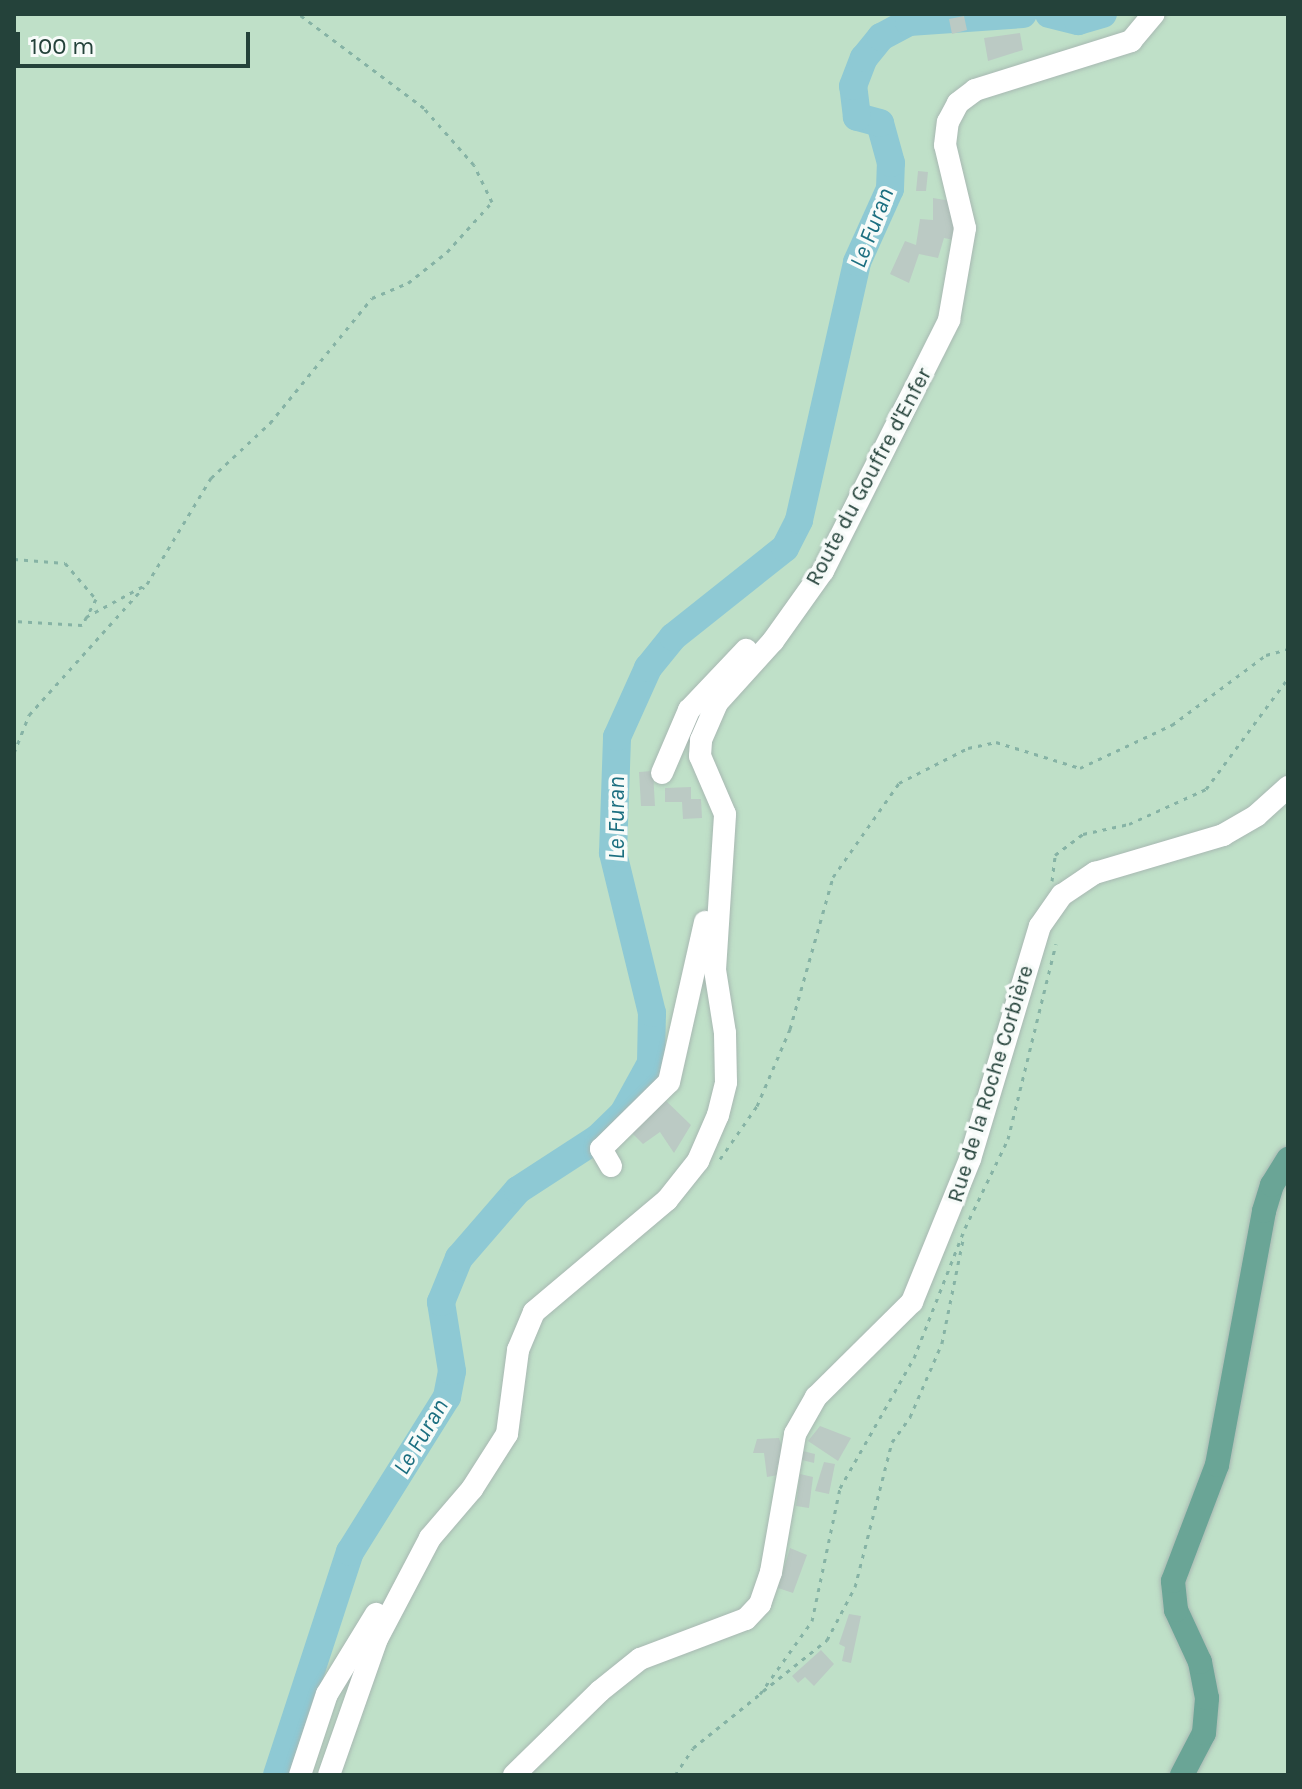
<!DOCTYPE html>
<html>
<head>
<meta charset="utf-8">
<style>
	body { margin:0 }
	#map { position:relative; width:1302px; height:1789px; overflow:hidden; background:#e6efeb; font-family:Karla,sans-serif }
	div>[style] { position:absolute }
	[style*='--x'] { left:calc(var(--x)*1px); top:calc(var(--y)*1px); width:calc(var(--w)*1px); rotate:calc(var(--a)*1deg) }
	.green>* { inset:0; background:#bfe0c8 }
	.river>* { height:28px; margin:-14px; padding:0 14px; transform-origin:14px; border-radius:14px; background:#8ec9d4 }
	.building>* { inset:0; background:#bbcac4 }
	.path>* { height:3px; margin-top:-1.5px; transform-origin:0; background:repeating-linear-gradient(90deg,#86b3a5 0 4px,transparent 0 10px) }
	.roads { filter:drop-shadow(0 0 2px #a8b8b2) drop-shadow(0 0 2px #a8b8b2) }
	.minor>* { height:22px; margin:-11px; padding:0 11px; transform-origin:11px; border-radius:11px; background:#fff }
	.major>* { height:24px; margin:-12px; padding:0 12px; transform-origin:12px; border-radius:12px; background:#6aa596 }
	span { translate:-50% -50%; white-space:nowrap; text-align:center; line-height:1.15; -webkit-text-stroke:7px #f7fbf9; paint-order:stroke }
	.street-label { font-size:22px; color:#24423a }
	.water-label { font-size:24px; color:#1c6f80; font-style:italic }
	.frame { position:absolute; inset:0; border:16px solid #24423a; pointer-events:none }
	.scale { position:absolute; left:16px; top:32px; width:234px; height:36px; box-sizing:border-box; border:4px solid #24423a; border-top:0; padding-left:10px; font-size:24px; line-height:28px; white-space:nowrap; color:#24423a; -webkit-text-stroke:6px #f7fbf9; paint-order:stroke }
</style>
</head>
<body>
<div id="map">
	<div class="green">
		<div style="clip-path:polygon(14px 14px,1288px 14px,1288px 1775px,14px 1775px)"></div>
	</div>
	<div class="river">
		<div style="--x:1049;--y:14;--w:30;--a:14"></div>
		<div style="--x:1078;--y:21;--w:26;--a:-16"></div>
		<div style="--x:277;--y:1775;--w:235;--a:-71.9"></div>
		<div style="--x:350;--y:1552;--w:183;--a:-58"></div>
		<div style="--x:447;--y:1397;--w:26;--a:-79"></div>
		<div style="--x:452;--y:1371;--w:70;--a:-99.1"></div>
		<div style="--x:441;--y:1302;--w:48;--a:-67.8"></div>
		<div style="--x:459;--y:1258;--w:90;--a:-49.1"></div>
		<div style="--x:518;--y:1190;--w:95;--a:-33"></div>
		<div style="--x:598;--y:1138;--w:35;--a:-44"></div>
		<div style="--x:623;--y:1114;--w:58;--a:-61.2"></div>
		<div style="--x:651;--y:1063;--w:50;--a:-88.9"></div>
		<div style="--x:652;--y:1013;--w:165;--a:-103.7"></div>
		<div style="--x:613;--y:853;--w:116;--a:-88"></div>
		<div style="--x:617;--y:737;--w:76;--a:-65.8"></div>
		<div style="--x:648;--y:668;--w:40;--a:-51"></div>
		<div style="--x:673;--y:637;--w:143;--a:-38.5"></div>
		<div style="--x:785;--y:548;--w:31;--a:-63"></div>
		<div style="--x:799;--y:520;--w:264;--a:-77.3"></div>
		<div style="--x:857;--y:262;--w:80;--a:-65.7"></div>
		<div style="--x:890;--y:189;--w:26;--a:-88"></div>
		<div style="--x:891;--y:163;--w:41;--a:-105.4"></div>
		<div style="--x:880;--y:123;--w:24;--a:-165"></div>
		<div style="--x:857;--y:117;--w:31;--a:-97"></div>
		<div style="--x:853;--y:86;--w:30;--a:-69"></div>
		<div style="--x:864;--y:58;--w:27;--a:-51"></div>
		<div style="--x:881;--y:37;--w:32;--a:-28"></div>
		<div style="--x:909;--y:22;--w:114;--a:-4"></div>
	</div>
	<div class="building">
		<div style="clip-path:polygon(964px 16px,967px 30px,952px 34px,949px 19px)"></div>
		<div style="clip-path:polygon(1020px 33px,1023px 50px,988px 61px,984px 38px)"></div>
		<div style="clip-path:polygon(918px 171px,928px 172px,926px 191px,916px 191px)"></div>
		<div style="clip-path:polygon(933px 198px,951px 201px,957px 221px,954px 240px,944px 238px,938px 258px,919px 254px,909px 283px,890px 274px,905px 241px,916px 245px,920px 219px,933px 220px)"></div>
		<div style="clip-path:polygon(653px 771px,655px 806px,641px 806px,639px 772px)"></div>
		<div style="clip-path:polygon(691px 787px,691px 799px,701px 799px,702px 818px,683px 819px,682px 802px,665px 802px,665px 788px)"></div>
		<div style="clip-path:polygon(663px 1098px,691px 1125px,674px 1153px,660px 1132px,643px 1144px,631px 1132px)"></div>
		<div style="clip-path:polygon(820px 1426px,851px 1438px,838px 1461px,808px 1441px)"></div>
		<div style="clip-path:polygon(779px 1438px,787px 1464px,777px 1465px,778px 1475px,767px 1477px,764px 1453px,753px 1453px,757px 1439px)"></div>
		<div style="clip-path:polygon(803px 1451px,815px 1454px,814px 1463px,802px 1460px)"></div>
		<div style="clip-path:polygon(824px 1462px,835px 1464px,829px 1494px,815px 1491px)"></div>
		<div style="clip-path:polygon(800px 1474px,813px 1477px,809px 1508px,796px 1506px)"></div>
		<div style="clip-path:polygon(790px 1548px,807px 1555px,793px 1593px,778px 1588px)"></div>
		<div style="clip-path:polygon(849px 1614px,861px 1616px,851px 1663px,842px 1661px,845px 1647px,839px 1644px)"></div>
		<div style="clip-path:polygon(821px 1650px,834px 1664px,814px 1686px,805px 1677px,798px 1683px,792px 1676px)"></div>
	</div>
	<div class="path">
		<div style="--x:14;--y:559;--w:51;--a:4.5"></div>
		<div style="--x:65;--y:563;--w:48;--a:49.3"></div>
		<div style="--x:96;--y:599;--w:30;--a:118"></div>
		<div style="--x:82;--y:625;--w:68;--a:-176.6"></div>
		<div style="--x:86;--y:617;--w:69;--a:-28.4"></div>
		<div style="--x:147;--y:584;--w:124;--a:-58.9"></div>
		<div style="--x:211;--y:478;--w:81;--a:-43"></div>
		<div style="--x:270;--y:423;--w:161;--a:-50.8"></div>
		<div style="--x:372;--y:298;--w:39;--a:-23"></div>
		<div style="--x:408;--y:283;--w:50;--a:-38.5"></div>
		<div style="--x:447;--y:252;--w:67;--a:-48"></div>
		<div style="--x:492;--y:202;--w:41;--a:-115.9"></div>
		<div style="--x:474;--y:165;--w:76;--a:-131.3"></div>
		<div style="--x:424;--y:108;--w:156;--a:-143.1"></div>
		<div style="--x:14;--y:753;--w:41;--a:-68.5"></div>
		<div style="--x:29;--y:715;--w:172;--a:-48.1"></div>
		<div style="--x:1052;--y:881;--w:26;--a:-83"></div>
		<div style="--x:1055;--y:855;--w:35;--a:-37"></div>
		<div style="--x:1083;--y:834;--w:47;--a:-12.3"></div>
		<div style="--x:1129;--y:824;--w:85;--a:-24.4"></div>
		<div style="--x:1206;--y:789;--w:138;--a:-53.5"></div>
		<div style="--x:720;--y:1159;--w:65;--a:-55.1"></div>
		<div style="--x:757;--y:1106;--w:84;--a:-66.8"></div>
		<div style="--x:790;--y:1029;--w:158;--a:-74.2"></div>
		<div style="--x:833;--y:877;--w:115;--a:-54.9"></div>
		<div style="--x:899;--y:783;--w:77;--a:-26.9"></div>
		<div style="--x:968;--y:748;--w:29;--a:-12"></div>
		<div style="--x:996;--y:742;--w:88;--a:17.2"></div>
		<div style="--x:1080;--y:768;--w:102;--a:-25.1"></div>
		<div style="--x:1172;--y:725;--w:117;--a:-36.7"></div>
		<div style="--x:1266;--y:655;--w:23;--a:-15"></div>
		<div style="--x:763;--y:1691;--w:82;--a:-38.6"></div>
		<div style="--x:827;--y:1640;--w:60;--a:-62.2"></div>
		<div style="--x:855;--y:1587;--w:150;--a:-75.7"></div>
		<div style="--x:892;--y:1442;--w:31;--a:-54"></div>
		<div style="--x:910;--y:1417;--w:81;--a:-66.6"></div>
		<div style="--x:942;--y:1343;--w:110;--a:-78.5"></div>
		<div style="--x:675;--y:1775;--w:32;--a:-56"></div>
		<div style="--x:693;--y:1748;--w:86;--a:-38.9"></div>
		<div style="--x:760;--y:1694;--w:90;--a:-54.5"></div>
		<div style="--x:812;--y:1621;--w:136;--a:-78.1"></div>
		<div style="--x:840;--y:1488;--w:150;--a:-60.4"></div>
		<div style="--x:914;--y:1358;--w:140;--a:-68.6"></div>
		<div style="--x:965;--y:1228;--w:99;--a:-64.2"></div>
		<div style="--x:1008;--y:1139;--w:201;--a:-76.2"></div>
	</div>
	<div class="roads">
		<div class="minor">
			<div style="--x:662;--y:773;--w:69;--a:-66.8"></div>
			<div style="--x:689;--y:710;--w:83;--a:-46.5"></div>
			<div style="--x:611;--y:1166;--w:20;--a:-120"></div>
			<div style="--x:601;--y:1149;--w:95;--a:-44.6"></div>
			<div style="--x:669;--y:1082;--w:164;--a:-77.3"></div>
			<div style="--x:300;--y:1775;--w:85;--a:-71.6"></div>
			<div style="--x:327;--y:1694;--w:94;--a:-58.5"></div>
			<div style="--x:329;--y:1775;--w:144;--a:-70.6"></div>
			<div style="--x:377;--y:1639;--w:114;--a:-62.3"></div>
			<div style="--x:430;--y:1538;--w:65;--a:-49.4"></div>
			<div style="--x:472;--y:1489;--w:65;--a:-57.5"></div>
			<div style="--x:507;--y:1434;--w:85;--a:-82.5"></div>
			<div style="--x:518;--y:1350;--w:41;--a:-67.2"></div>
			<div style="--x:534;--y:1312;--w:174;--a:-40.1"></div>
			<div style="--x:667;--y:1200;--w:50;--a:-51.5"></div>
			<div style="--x:698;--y:1161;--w:50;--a:-66.5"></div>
			<div style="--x:718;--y:1115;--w:34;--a:-76"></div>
			<div style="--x:726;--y:1082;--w:49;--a:-91.2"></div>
			<div style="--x:725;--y:1033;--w:64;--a:-99"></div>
			<div style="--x:715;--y:970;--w:156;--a:-86.3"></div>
			<div style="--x:725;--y:814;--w:63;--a:-113.3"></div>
			<div style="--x:700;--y:756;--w:16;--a:-86"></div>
			<div style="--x:701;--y:740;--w:40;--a:-66.6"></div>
			<div style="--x:717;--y:703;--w:84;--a:-47.9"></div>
			<div style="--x:773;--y:641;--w:86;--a:-54.5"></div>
			<div style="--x:823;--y:571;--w:281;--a:-63.3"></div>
			<div style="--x:949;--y:320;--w:93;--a:-80.1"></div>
			<div style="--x:965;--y:228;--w:85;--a:-103.5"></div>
			<div style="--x:945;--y:145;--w:23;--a:-83"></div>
			<div style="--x:948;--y:122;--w:21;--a:-62"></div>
			<div style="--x:958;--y:103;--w:21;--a:-37"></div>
			<div style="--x:975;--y:90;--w:164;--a:-17.4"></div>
			<div style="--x:1131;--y:41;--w:35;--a:-50"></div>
			<div style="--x:514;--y:1775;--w:120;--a:-44.3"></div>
			<div style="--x:600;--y:1691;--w:51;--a:-38.7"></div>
			<div style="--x:640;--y:1659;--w:113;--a:-20.7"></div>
			<div style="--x:746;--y:1619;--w:21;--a:-47"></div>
			<div style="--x:760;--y:1604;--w:34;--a:-71"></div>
			<div style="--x:771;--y:1572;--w:140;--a:-80.1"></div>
			<div style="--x:795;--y:1434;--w:43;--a:-60.4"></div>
			<div style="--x:816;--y:1397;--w:135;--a:-44.7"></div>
			<div style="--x:912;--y:1302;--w:154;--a:-67.9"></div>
			<div style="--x:970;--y:1159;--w:243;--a:-73.3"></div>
			<div style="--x:1040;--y:926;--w:38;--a:-55"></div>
			<div style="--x:1062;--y:895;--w:40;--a:-34"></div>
			<div style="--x:1095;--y:873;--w:134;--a:-16.5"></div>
			<div style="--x:1223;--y:835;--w:39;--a:-30"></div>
			<div style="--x:1257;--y:815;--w:42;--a:-42.1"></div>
		</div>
		<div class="major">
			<div style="--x:1182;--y:1775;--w:47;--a:-62.4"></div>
			<div style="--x:1204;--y:1733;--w:35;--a:-85"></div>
			<div style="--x:1207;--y:1698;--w:37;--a:-101"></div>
			<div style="--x:1200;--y:1662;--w:57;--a:-114.8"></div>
			<div style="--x:1176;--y:1610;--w:29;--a:-96"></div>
			<div style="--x:1173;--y:1581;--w:124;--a:-69.2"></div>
			<div style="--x:1217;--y:1465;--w:258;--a:-79.5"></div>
			<div style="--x:1264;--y:1211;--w:27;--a:-73"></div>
			<div style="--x:1272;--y:1185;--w:31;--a:-58"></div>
		</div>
	</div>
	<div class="street-label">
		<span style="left:869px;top:477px;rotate:-62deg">Route du Gouffre d'Enfer</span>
		<span style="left:991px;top:1084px;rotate:-73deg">Rue de la Roche Corbière</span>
	</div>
	<div class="water-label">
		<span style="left:872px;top:228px;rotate:-69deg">Le Furan</span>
		<span style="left:617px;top:818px;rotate:-90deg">Le Furan</span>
		<span style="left:421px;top:1437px;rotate:-59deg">Le Furan</span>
	</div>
	<div class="frame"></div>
	<div class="scale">100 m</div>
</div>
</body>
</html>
